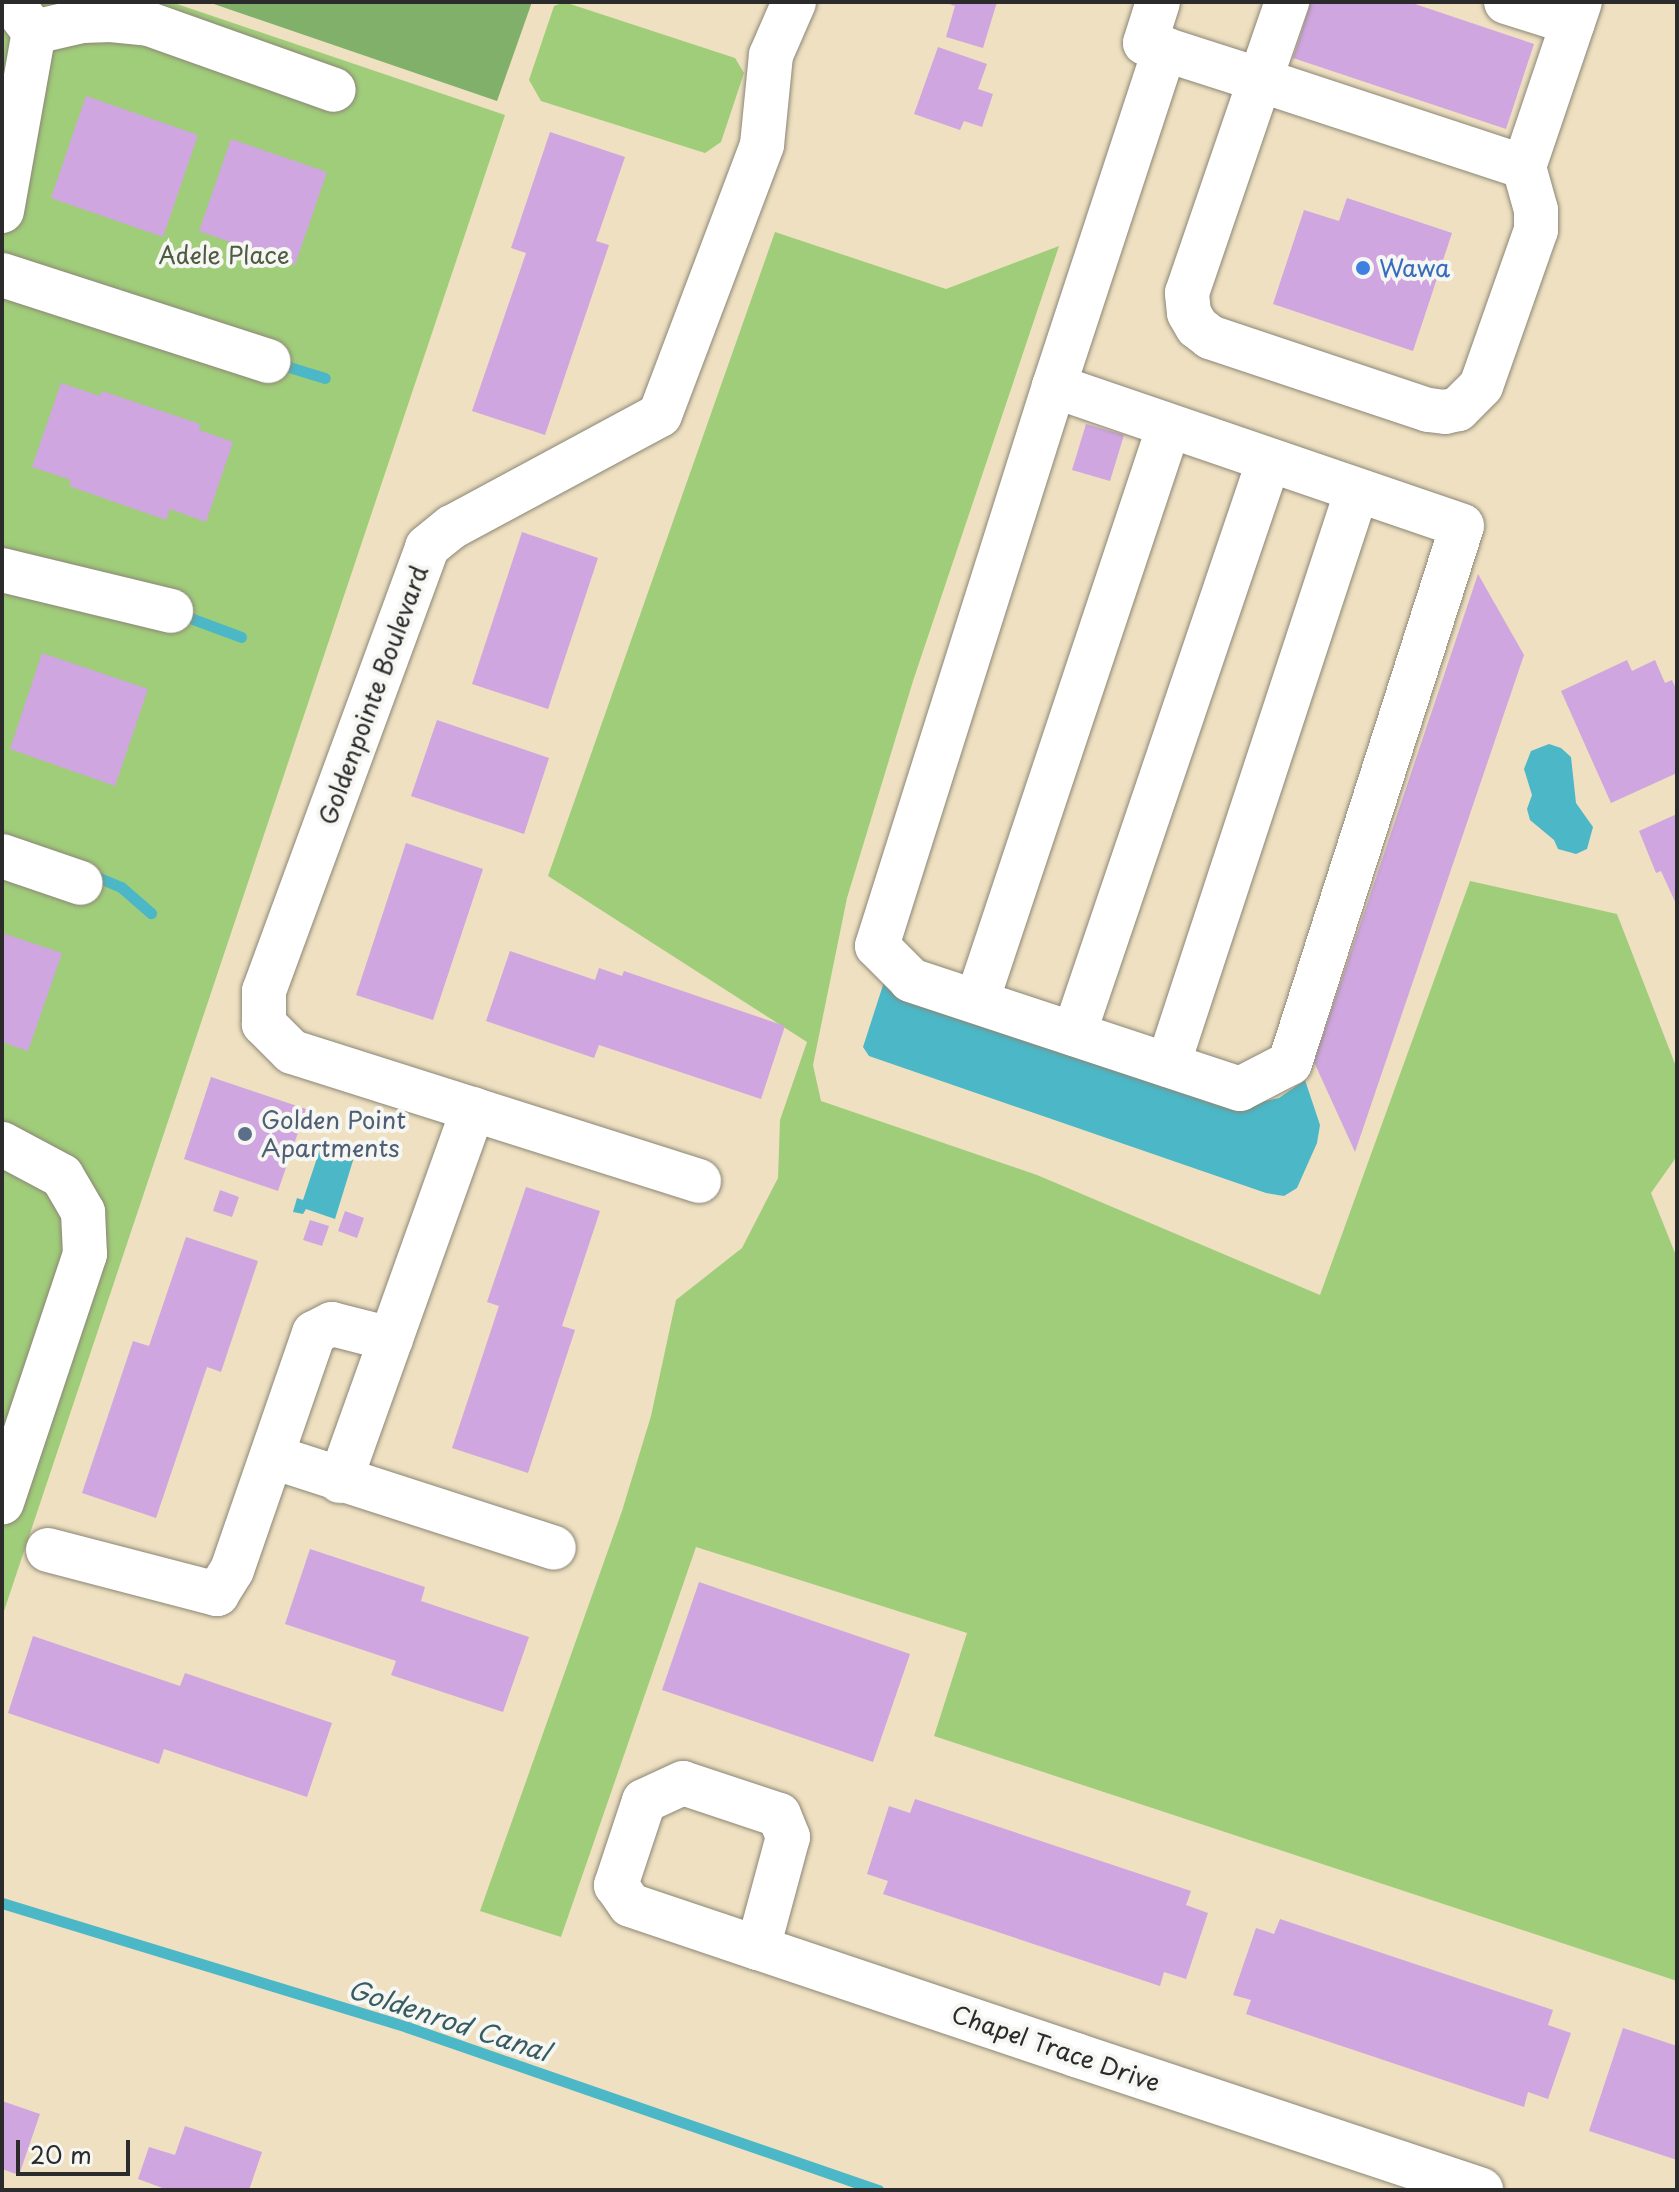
<!DOCTYPE html>
<html>
<head>
<meta charset="utf-8">
<style>
	body { margin:0 }
	#map { position:relative; width:1679px; height:2192px; overflow:hidden; background:#eee0c1; font-family:"Playpen Sans",sans-serif }
	div>[style] { position:absolute }
	[style*='--x'] { left:calc(var(--x)*1px); top:calc(var(--y)*1px); width:calc(var(--w)*1px); rotate:calc(var(--a)*1deg) }
	.green>* { inset:0; background:#a0cd7a }
	.forest>* { inset:0; background:#80b06a }
	.water>* { inset:0; background:#4bb7c7 }
	.stream>* { height:11px; margin:-5.5px; padding:0 5.5px; transform-origin:5.5px; border-radius:5.5px; background:#4bb7c7 }
	.building>* { inset:0; background:#cfa6df }
	.roads { filter:drop-shadow(0 0 2px #8c8676) drop-shadow(0 0 2px #8c8676) }
	.minor>* { height:44px; margin:-22px; padding:0 22px; transform-origin:22px; border-radius:22px; background:#fff }
	.dots>* { width:22px; height:22px; translate:-50% -50%; box-sizing:border-box; border:4px solid #f6f6f2; border-radius:50% }
	span { translate:-50% -50%; white-space:nowrap; text-align:center; line-height:1.15; -webkit-text-stroke:8px #f6f6f2; paint-order:stroke }
	.park-label { font-size:24px; color:#4e5c43 }
	.shop-label { font-size:24px; color:#366cbe }
	.left { translate:0 -50%; text-align:left }
	.street-label { font-size:24px; color:#2b2b2b }
	.service-label { font-size:24px; color:#4e5e75 }
	.water-label { font-size:26px; color:#365c62; font-style:italic }
	.frame { position:absolute; inset:0; border:4px solid #2b2b2b; pointer-events:none }
	.scale { position:absolute; left:16px; top:2140px; width:114px; height:36px; box-sizing:border-box; border:4px solid #2b2b2b; border-top:0; padding-left:10px; font-size:24px; line-height:28px; white-space:nowrap; color:#2b2b2b; -webkit-text-stroke:6px #f6f6f2; paint-order:stroke }
</style>
</head>
<body>
<div id="map">
	<div class="green">
		<div style="clip-path:polygon(2px 2px,171px 2px,505px 115px,2px 1617px)"></div>
		<div style="clip-path:polygon(564px 2px,735px 58px,744px 73px,721px 142px,705px 153px,541px 101px,529px 80px,554px 6px)"></div>
		<div style="clip-path:polygon(775px 232px,946px 289px,1059px 246px,913px 681px,847px 898px,813px 1065px,821px 1101px,1037px 1175px,1320px 1295px,1470px 881px,1617px 914px,1677px 1069px,1677px 1156px,1651px 1193px,1677px 1258px,1677px 1981px,934px 1736px,967px 1633px,696px 1547px,561px 1937px,480px 1911px,622px 1511px,651px 1416px,676px 1300px,742px 1248px,778px 1178px,780px 1120px,807px 1042px,548px 876px)"></div>
	</div>
	<div class="forest">
		<div style="clip-path:polygon(208px 2px,532px 2px,497px 101px)"></div>
	</div>
	<div class="water">
		<div style="clip-path:polygon(1549px 744px,1561px 748px,1571px 757px,1576px 803px,1593px 827px,1587px 849px,1576px 854px,1558px 849px,1554px 840px,1530px 820px,1527px 809px,1532px 795px,1524px 769px,1531px 751px)"></div>
		<div style="clip-path:polygon(884px 982px,1247px 1105px,1279px 1098px,1305px 1080px,1320px 1125px,1317px 1143px,1297px 1188px,1284px 1196px,1266px 1193px,869px 1056px,863px 1047px)"></div>
		<div style="clip-path:polygon(322px 1143px,355px 1154px,335px 1219px,306px 1209px,303px 1214px,293px 1212px,297px 1198px,303px 1200px)"></div>
	</div>
	<div class="stream">
		<div style="--x:276;--y:363;--w:51;--a:17"></div>
		<div style="--x:182;--y:615;--w:63;--a:20.4"></div>
		<div style="--x:90;--y:874;--w:34;--a:23"></div>
		<div style="--x:121;--y:887;--w:40;--a:41"></div>
		<div style="--x:2;--y:1903;--w:424;--a:17"></div>
		<div style="--x:407;--y:2027;--w:499;--a:19.1"></div>
	</div>
	<div class="building">
		<div style="clip-path:polygon(944px 2px,997px 2px,983px 48px,946px 37px,955px 6px)"></div>
		<div style="clip-path:polygon(1311px 2px,1409px 2px,1534px 44px,1506px 129px,1293px 58px)"></div>
		<div style="clip-path:polygon(938px 47px,987px 64px,978px 89px,993px 94px,982px 127px,964px 121px,960px 130px,914px 114px)"></div>
		<div style="clip-path:polygon(86px 96px,198px 135px,163px 237px,51px 198px)"></div>
		<div style="clip-path:polygon(550px 132px,625px 157px,596px 241px,609px 245px,545px 435px,472px 411px,526px 253px,511px 248px)"></div>
		<div style="clip-path:polygon(231px 139px,327px 172px,295px 265px,199px 231px)"></div>
		<div style="clip-path:polygon(1347px 198px,1452px 233px,1413px 351px,1273px 304px,1304px 210px,1339px 221px)"></div>
		<div style="clip-path:polygon(61px 383px,100px 396px,102px 391px,200px 424px,199px 430px,233px 442px,206px 522px,170px 509px,166px 520px,69px 486px,71px 480px,32px 467px)"></div>
		<div style="clip-path:polygon(1086px 424px,1124px 435px,1110px 481px,1072px 470px)"></div>
		<div style="clip-path:polygon(522px 532px,598px 558px,548px 709px,472px 684px)"></div>
		<div style="clip-path:polygon(1478px 574px,1524px 655px,1355px 1152px,1314px 1062px)"></div>
		<div style="clip-path:polygon(42px 653px,148px 689px,115px 786px,10px 749px)"></div>
		<div style="clip-path:polygon(1627px 660px,1632px 671px,1655px 660px,1665px 683px,1672px 680px,1677px 691px,1677px 773px,1611px 803px,1561px 691px)"></div>
		<div style="clip-path:polygon(437px 720px,549px 758px,524px 834px,411px 796px)"></div>
		<div style="clip-path:polygon(1677px 814px,1677px 906px,1661px 871px,1656px 873px,1639px 831px)"></div>
		<div style="clip-path:polygon(406px 843px,483px 869px,433px 1020px,356px 995px)"></div>
		<div style="clip-path:polygon(2px 933px,62px 953px,28px 1051px,2px 1042px)"></div>
		<div style="clip-path:polygon(510px 951px,595px 980px,599px 968px,622px 976px,624px 971px,785px 1026px,761px 1099px,599px 1045px,594px 1058px,486px 1021px)"></div>
		<div style="clip-path:polygon(211px 1077px,306px 1109px,278px 1191px,184px 1159px)"></div>
		<div style="clip-path:polygon(526px 1187px,600px 1211px,562px 1326px,575px 1330px,528px 1473px,452px 1448px,499px 1306px,487px 1302px)"></div>
		<div style="clip-path:polygon(220px 1190px,239px 1197px,232px 1217px,213px 1211px)"></div>
		<div style="clip-path:polygon(345px 1211px,364px 1218px,357px 1238px,338px 1231px)"></div>
		<div style="clip-path:polygon(310px 1220px,329px 1226px,322px 1246px,303px 1240px)"></div>
		<div style="clip-path:polygon(186px 1237px,258px 1261px,221px 1372px,207px 1367px,156px 1518px,82px 1493px,133px 1341px,149px 1346px)"></div>
		<div style="clip-path:polygon(310px 1549px,425px 1587px,421px 1601px,529px 1637px,503px 1712px,391px 1675px,396px 1661px,285px 1624px)"></div>
		<div style="clip-path:polygon(699px 1582px,910px 1654px,873px 1762px,662px 1690px)"></div>
		<div style="clip-path:polygon(33px 1636px,180px 1686px,185px 1673px,332px 1723px,307px 1797px,164px 1749px,159px 1764px,8px 1713px)"></div>
		<div style="clip-path:polygon(915px 1799px,1191px 1891px,1186px 1905px,1208px 1913px,1186px 1979px,1164px 1972px,1160px 1986px,883px 1894px,888px 1881px,867px 1874px,889px 1806px,910px 1813px)"></div>
		<div style="clip-path:polygon(1280px 1919px,1553px 2010px,1548px 2025px,1571px 2033px,1548px 2099px,1528px 2092px,1524px 2107px,1246px 2014px,1251px 2000px,1233px 1995px,1256px 1928px,1274px 1934px)"></div>
		<div style="clip-path:polygon(1623px 2028px,1677px 2046px,1677px 2160px,1589px 2131px)"></div>
		<div style="clip-path:polygon(2px 2101px,40px 2114px,19px 2175px,2px 2169px)"></div>
		<div style="clip-path:polygon(185px 2126px,262px 2152px,249px 2190px,168px 2190px,138px 2179px,149px 2147px,175px 2155px)"></div>
	</div>
	<div class="roads">
		<div class="minor">
			<div style="--x:1158;--y:2;--w:43;--a:107.6"></div>
			<div style="--x:1145;--y:43;--w:121;--a:17.8"></div>
			<div style="--x:1260;--y:80;--w:278;--a:18.2"></div>
			<div style="--x:1524;--y:167;--w:45;--a:74.4"></div>
			<div style="--x:1536;--y:210;--w:20;--a:90"></div>
			<div style="--x:1536;--y:230;--w:165;--a:109.4"></div>
			<div style="--x:1481;--y:386;--w:33;--a:135"></div>
			<div style="--x:1458;--y:409;--w:13;--a:167"></div>
			<div style="--x:1445;--y:412;--w:17;--a:-173"></div>
			<div style="--x:1428;--y:410;--w:230;--a:-161.5"></div>
			<div style="--x:1210;--y:337;--w:16;--a:-142"></div>
			<div style="--x:1197;--y:327;--w:16;--a:-120"></div>
			<div style="--x:1189;--y:313;--w:20;--a:-96"></div>
			<div style="--x:1187;--y:293;--w:225;--a:-71.1"></div>
			<div style="--x:1260;--y:80;--w:83;--a:-70.9"></div>
			<div style="--x:1506;--y:2;--w:70;--a:17.4"></div>
			<div style="--x:34;--y:32;--w:49;--a:-12.9"></div>
			<div style="--x:82;--y:21;--w:29;--a:-2"></div>
			<div style="--x:111;--y:20;--w:38;--a:6"></div>
			<div style="--x:149;--y:24;--w:196;--a:19.6"></div>
			<div style="--x:1524;--y:167;--w:174;--a:-71.3"></div>
			<div style="--x:2;--y:211;--w:182;--a:-79.9"></div>
			<div style="--x:34;--y:32;--w:38;--a:-127"></div>
			<div style="--x:2;--y:275;--w:280;--a:17.9"></div>
			<div style="--x:1054;--y:386;--w:431;--a:18.9"></div>
			<div style="--x:1462;--y:526;--w:564;--a:107.76"></div>
			<div style="--x:1290;--y:1063;--w:56;--a:152.5"></div>
			<div style="--x:1240;--y:1089;--w:347;--a:-161.7"></div>
			<div style="--x:911;--y:980;--w:48;--a:-135"></div>
			<div style="--x:877;--y:946;--w:587;--a:-72.46"></div>
			<div style="--x:1054;--y:386;--w:355;--a:-71.8"></div>
			<div style="--x:2;--y:570;--w:174;--a:13.6"></div>
			<div style="--x:2;--y:856;--w:83;--a:18.9"></div>
			<div style="--x:977;--y:1001;--w:606;--a:-71.54"></div>
			<div style="--x:1074;--y:1034;--w:606;--a:-71.24"></div>
			<div style="--x:1168;--y:1065;--w:605;--a:-71.8"></div>
			<div style="--x:2;--y:1144;--w:68;--a:28.1"></div>
			<div style="--x:62;--y:1176;--w:42;--a:59.7"></div>
			<div style="--x:83;--y:1212;--w:42;--a:87.3"></div>
			<div style="--x:85;--y:1254;--w:262;--a:108.5"></div>
			<div style="--x:699;--y:1181;--w:427;--a:-162.4"></div>
			<div style="--x:292;--y:1052;--w:40;--a:-135"></div>
			<div style="--x:264;--y:1024;--w:33;--a:-90"></div>
			<div style="--x:264;--y:991;--w:473;--a:-69.8"></div>
			<div style="--x:427;--y:547;--w:32;--a:-39"></div>
			<div style="--x:452;--y:527;--w:236;--a:-28.3"></div>
			<div style="--x:660;--y:415;--w:289;--a:-69.3"></div>
			<div style="--x:762;--y:145;--w:90;--a:-84.3"></div>
			<div style="--x:771;--y:55;--w:58;--a:-66.5"></div>
			<div style="--x:273;--y:1457;--w:295;--a:17.9"></div>
			<div style="--x:340;--y:1481;--w:395;--a:-70.3"></div>
			<div style="--x:48;--y:1550;--w:175;--a:14.6"></div>
			<div style="--x:217;--y:1594;--w:28;--a:-58"></div>
			<div style="--x:232;--y:1570;--w:251;--a:-70.9"></div>
			<div style="--x:314;--y:1333;--w:20;--a:-27"></div>
			<div style="--x:332;--y:1324;--w:61;--a:14.3"></div>
			<div style="--x:758;--y:1948;--w:115;--a:-74.9"></div>
			<div style="--x:788;--y:1837;--w:24;--a:-112"></div>
			<div style="--x:779;--y:1815;--w:101;--a:-161.6"></div>
			<div style="--x:683;--y:1783;--w:43;--a:155.2"></div>
			<div style="--x:644;--y:1801;--w:89;--a:108.4"></div>
			<div style="--x:616;--y:1885;--w:24;--a:55"></div>
			<div style="--x:630;--y:1905;--w:135;--a:18.6"></div>
			<div style="--x:758;--y:1948;--w:336;--a:18.6"></div>
			<div style="--x:1076;--y:2055;--w:427;--a:18.4"></div>
		</div>
	</div>
	<div class="dots">
		<div style="left:1363px;top:268px;background:#3f7fe0"></div>
		<div style="left:245px;top:1134px;background:#5c6f8a"></div>
	</div>
	<div class="park-label">
		<span style="left:224px;top:255px">Adele Place</span>
	</div>
	<div class="shop-label">
		<span class="left" style="left:1379px;top:268px">Wawa</span>
	</div>
	<div class="street-label">
		<span style="left:373px;top:695px;rotate:-70deg">Goldenpointe Boulevard</span>
		<span style="left:1056px;top:2048px;rotate:19deg">Chapel Trace Drive</span>
	</div>
	<div class="service-label">
		<span class="left" style="left:261px;top:1134px">Golden Point<br>Apartments</span>
	</div>
	<div class="water-label">
		<span style="left:449px;top:2020px;rotate:18deg">Goldenrod Canal</span>
	</div>
	<div class="frame"></div>
	<div class="scale">20 m</div>
</div>
</body>
</html>
